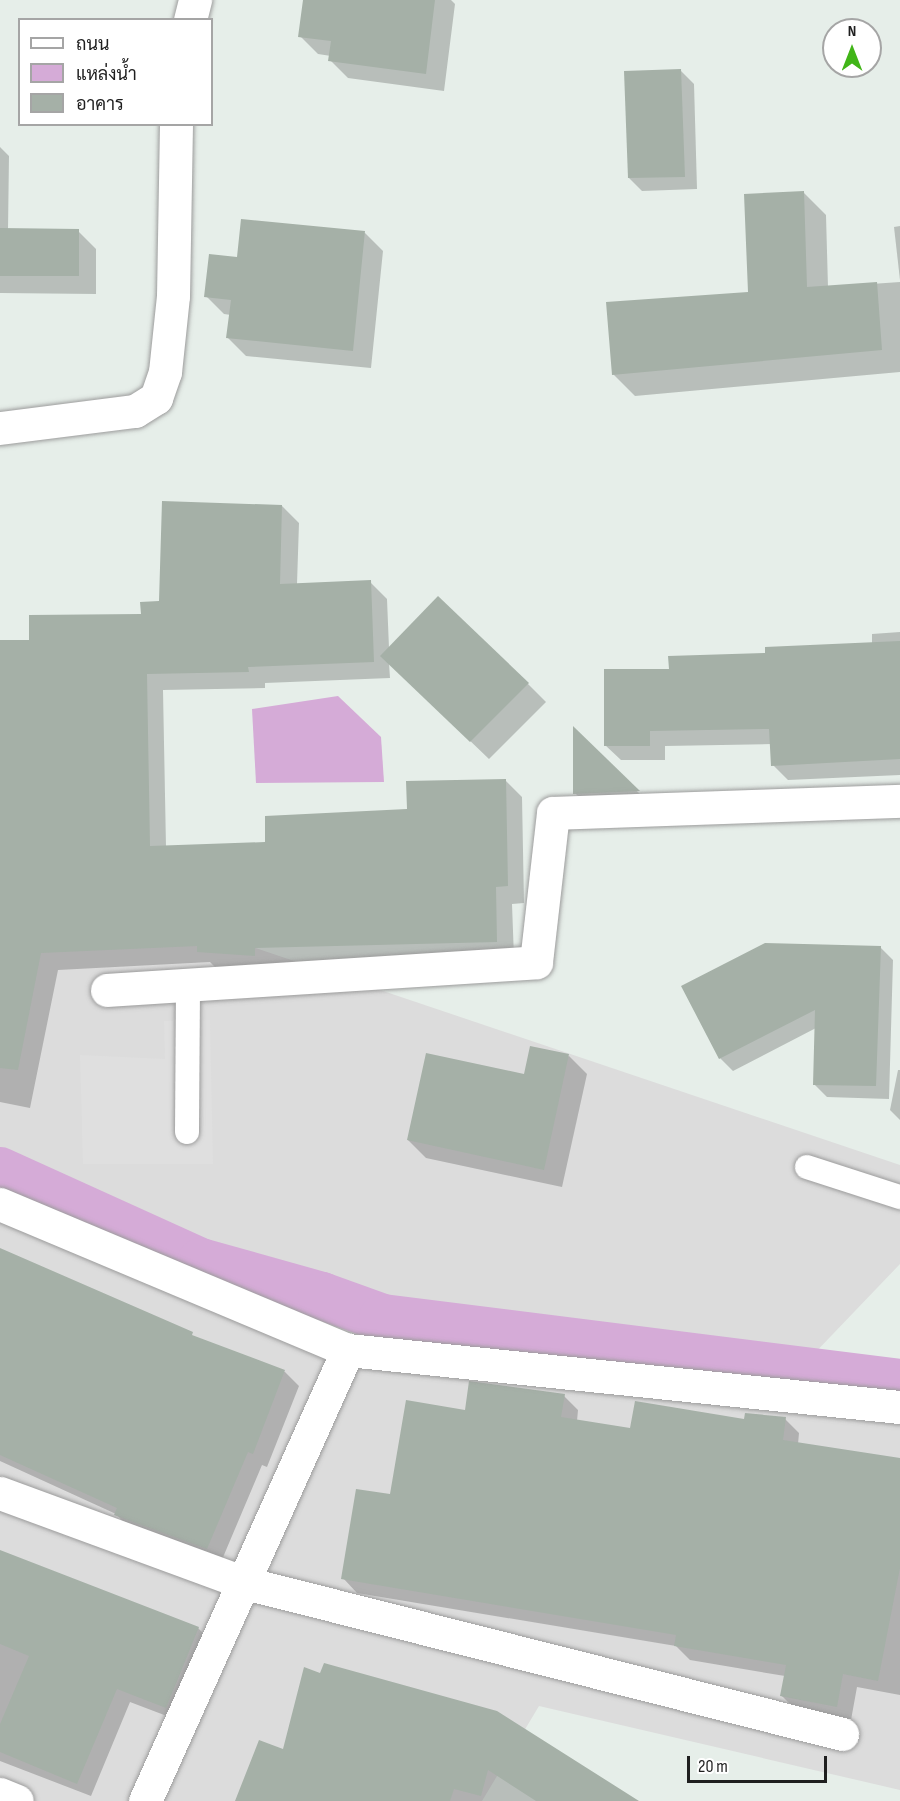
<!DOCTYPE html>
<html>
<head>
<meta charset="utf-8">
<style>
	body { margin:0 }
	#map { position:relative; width:900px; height:1801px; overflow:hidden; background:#e6eee9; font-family:"Sofia Sans Condensed",Sarabun,sans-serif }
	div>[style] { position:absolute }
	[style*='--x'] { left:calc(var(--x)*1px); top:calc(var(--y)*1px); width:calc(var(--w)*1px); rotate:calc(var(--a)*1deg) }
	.residential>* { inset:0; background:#dcdcdc }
	.parking>* { inset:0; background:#dfdfdf }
	.water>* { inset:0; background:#d5abd7 }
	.shadow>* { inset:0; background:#0003 }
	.canal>* { height:48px; margin:-24px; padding:0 24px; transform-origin:24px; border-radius:24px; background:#d5abd7 }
	.building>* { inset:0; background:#a5b0a7 }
	.roads { filter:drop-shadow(0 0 2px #9c9c9c) drop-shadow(0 0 2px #9c9c9c) }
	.lane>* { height:24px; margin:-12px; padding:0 12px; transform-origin:12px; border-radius:12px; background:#fff }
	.street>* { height:33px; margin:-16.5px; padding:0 16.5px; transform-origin:16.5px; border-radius:16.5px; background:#fff }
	span { translate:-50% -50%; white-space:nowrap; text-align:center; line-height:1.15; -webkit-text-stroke:6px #fff; paint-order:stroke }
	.legend { position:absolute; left:18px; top:18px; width:195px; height:108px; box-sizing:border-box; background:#fff; border:2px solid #a5a5a5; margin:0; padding:8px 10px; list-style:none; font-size:18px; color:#1f1f1f }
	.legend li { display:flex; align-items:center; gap:12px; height:30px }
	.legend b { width:30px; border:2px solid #a5a5a5 }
	.north { position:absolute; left:822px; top:18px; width:60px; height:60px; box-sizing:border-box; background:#fff; border:2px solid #a5a5a5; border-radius:50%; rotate:0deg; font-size:16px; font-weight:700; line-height:24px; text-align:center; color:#1f1f1f }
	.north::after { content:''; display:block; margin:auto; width:21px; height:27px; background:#41b518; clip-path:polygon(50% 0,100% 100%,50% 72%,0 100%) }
	.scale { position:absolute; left:687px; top:1756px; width:140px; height:27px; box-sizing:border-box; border:3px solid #1f1f1f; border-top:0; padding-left:8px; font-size:18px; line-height:21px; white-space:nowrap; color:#1f1f1f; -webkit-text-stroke:4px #fff; paint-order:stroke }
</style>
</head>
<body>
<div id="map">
	<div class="residential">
		<div style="clip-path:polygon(0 862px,900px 1165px,900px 1264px,787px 1382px,900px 1396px,900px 1790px,539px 1706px,482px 1801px,0 1801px)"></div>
	</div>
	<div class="parking">
		<div style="clip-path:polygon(210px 1020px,213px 1164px,83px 1164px,80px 1055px,165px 1059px,164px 1021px)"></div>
	</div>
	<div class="water">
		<div style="clip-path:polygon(338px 696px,381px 737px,384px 782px,256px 783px,252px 709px)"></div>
	</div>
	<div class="shadow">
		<div style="clip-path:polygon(305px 0,451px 0,455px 4px,444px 91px,348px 78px,330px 60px,331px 56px,318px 54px,300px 36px)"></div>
		<div style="clip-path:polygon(681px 71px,694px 84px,697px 189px,642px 191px,629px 178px)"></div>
		<div style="clip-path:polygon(0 147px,9px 156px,8px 230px,78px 231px,96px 249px,96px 294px,0 293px)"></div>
		<div style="clip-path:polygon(804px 193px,826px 215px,828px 287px,900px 282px,900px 372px,635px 396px,613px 374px,749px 293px)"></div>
		<div style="clip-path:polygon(900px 226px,900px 280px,894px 227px)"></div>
		<div style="clip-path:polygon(365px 233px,383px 251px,371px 368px,246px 356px,228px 338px,231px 315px,224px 314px,206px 296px,238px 259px)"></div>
		<div style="clip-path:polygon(282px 506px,299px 523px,297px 584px,370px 582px,387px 599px,389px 648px,528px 684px,546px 702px,489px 759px,389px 663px,390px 678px,265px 683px,265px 688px,163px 690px,166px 847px,267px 844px,408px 811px,505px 780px,522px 797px,524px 903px,512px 904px,514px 958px,216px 968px,210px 962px,58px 970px,30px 1108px,0 1102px,0 642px,31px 642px,142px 615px)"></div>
		<div style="clip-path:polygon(900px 632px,900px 775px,788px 780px,773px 765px,772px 744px,665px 746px,665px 760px,621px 760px,605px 745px,670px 671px,767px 655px,872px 644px,872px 634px)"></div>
		<div style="clip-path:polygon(575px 730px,650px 804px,588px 806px,575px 793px)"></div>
		<div style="clip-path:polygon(880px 947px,893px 960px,889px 1099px,827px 1097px,814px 1084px,816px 1028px,733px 1071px,720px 1058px)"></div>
		<div style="clip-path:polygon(569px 1056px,587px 1074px,562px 1187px,426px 1158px,408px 1140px)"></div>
		<div style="clip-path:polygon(898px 1070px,900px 1070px,900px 1120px,890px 1110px)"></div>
		<div style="clip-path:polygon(0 1253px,198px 1339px,285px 1372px,299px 1386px,267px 1467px,262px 1465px,221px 1562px,130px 1529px,116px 1514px,0 1461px)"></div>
		<div style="clip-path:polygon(564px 1396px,578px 1410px,577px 1421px,632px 1430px,785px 1419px,799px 1433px,798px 1444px,900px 1460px,900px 1695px,857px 1687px,851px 1720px,796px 1710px,781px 1695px,785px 1676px,690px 1660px,676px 1646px,357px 1593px,343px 1578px,391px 1496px,466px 1411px)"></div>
		<div style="clip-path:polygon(0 1552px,198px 1628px,212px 1642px,180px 1721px,130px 1702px,91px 1796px,0 1761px)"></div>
		<div style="clip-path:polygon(305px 1669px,634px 1801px,237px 1801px,284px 1751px)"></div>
	</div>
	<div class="canal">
		<div style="--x:0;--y:1171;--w:221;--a:24.4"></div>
		<div style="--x:201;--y:1262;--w:126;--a:15.7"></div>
		<div style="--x:322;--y:1296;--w:65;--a:19.8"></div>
		<div style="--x:383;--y:1318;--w:521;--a:7.17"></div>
	</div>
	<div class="building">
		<div style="clip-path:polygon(303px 0,435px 0,426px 74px,328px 61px,331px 41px,298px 37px)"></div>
		<div style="clip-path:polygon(681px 69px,685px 177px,628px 178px,624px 71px)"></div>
		<div style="clip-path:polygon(804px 191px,807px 287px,877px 282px,882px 350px,612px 375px,606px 302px,748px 292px,744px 194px)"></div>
		<div style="clip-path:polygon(241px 219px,365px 231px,353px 351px,226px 338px,231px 300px,204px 297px,209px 254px,237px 257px)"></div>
		<div style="clip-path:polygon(0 228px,79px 229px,79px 276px,0 276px)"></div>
		<div style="clip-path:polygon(162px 501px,282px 505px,280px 584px,371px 580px,374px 662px,248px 667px,249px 672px,147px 674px,150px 846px,265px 842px,265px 816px,407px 809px,406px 781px,506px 779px,508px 886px,496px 887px,497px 942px,255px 948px,255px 956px,197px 952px,197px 946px,41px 953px,18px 1070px,0 1068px,0 640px,29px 640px,29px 615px,141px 614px,140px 602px,159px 601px)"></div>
		<div style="clip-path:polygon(438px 596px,529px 683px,470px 742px,380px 656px)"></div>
		<div style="clip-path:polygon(900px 641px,900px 759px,771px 766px,769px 729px,650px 731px,650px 746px,604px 746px,604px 669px,669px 669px,668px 656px,765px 653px,765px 647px)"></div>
		<div style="clip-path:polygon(573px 726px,640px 791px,573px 794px)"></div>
		<div style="clip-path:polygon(765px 943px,881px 946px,876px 1086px,813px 1085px,815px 1010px,719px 1059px,681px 986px)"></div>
		<div style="clip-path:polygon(530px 1046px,569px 1054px,544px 1170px,407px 1140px,426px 1053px,524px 1074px)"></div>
		<div style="clip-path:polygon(0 1248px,193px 1332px,192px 1335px,285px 1370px,253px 1454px,248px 1452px,207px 1549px,114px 1515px,117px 1508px,0 1455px)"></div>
		<div style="clip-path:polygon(469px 1381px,565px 1394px,561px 1417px,630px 1428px,635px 1401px,744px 1419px,745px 1413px,786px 1417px,783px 1440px,900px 1458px,900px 1568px,878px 1681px,843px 1674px,837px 1707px,780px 1696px,786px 1665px,674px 1646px,676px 1635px,341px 1579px,356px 1489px,390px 1494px,406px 1400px,465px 1410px)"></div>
		<div style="clip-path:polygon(0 1550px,199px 1627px,166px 1708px,117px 1689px,77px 1784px,0 1752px,0 1724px,29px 1656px,0 1644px)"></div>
		<div style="clip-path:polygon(324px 1663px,497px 1711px,639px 1801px,536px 1801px,488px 1770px,481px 1796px,454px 1789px,450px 1801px,235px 1801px,259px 1740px,283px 1749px,304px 1667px,320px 1673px)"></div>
	</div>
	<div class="roads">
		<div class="lane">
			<div style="--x:187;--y:1132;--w:147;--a:-89.6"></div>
			<div style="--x:807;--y:1167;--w:98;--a:17.9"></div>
		</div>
		<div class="street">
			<div style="--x:190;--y:20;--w:21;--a:-76"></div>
			<div style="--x:0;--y:428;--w:136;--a:-7.2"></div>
			<div style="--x:135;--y:411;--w:25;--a:-32"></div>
			<div style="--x:156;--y:398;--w:28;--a:-71"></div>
			<div style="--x:165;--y:372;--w:76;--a:-84"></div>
			<div style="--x:173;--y:296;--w:172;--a:-89"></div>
			<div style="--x:107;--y:990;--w:430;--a:-3.7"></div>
			<div style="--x:536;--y:962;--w:150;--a:-83.5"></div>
			<div style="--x:553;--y:813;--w:347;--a:-2"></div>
			<div style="--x:0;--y:1204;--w:377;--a:22.8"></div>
			<div style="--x:348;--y:1350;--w:555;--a:5.9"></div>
			<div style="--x:0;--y:1493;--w:261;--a:20.2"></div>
			<div style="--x:245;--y:1583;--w:616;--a:14.19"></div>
			<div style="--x:0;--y:1794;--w:18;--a:22"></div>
			<div style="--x:145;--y:1801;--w:495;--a:-65.8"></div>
		</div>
	</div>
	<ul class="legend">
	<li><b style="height:8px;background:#fff"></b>ถนน</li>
	<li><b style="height:16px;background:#d5abd7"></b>แหล่งน้ำ</li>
	<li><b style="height:16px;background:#a5b0a7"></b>อาคาร</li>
	</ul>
	<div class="north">N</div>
	<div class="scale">20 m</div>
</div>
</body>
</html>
